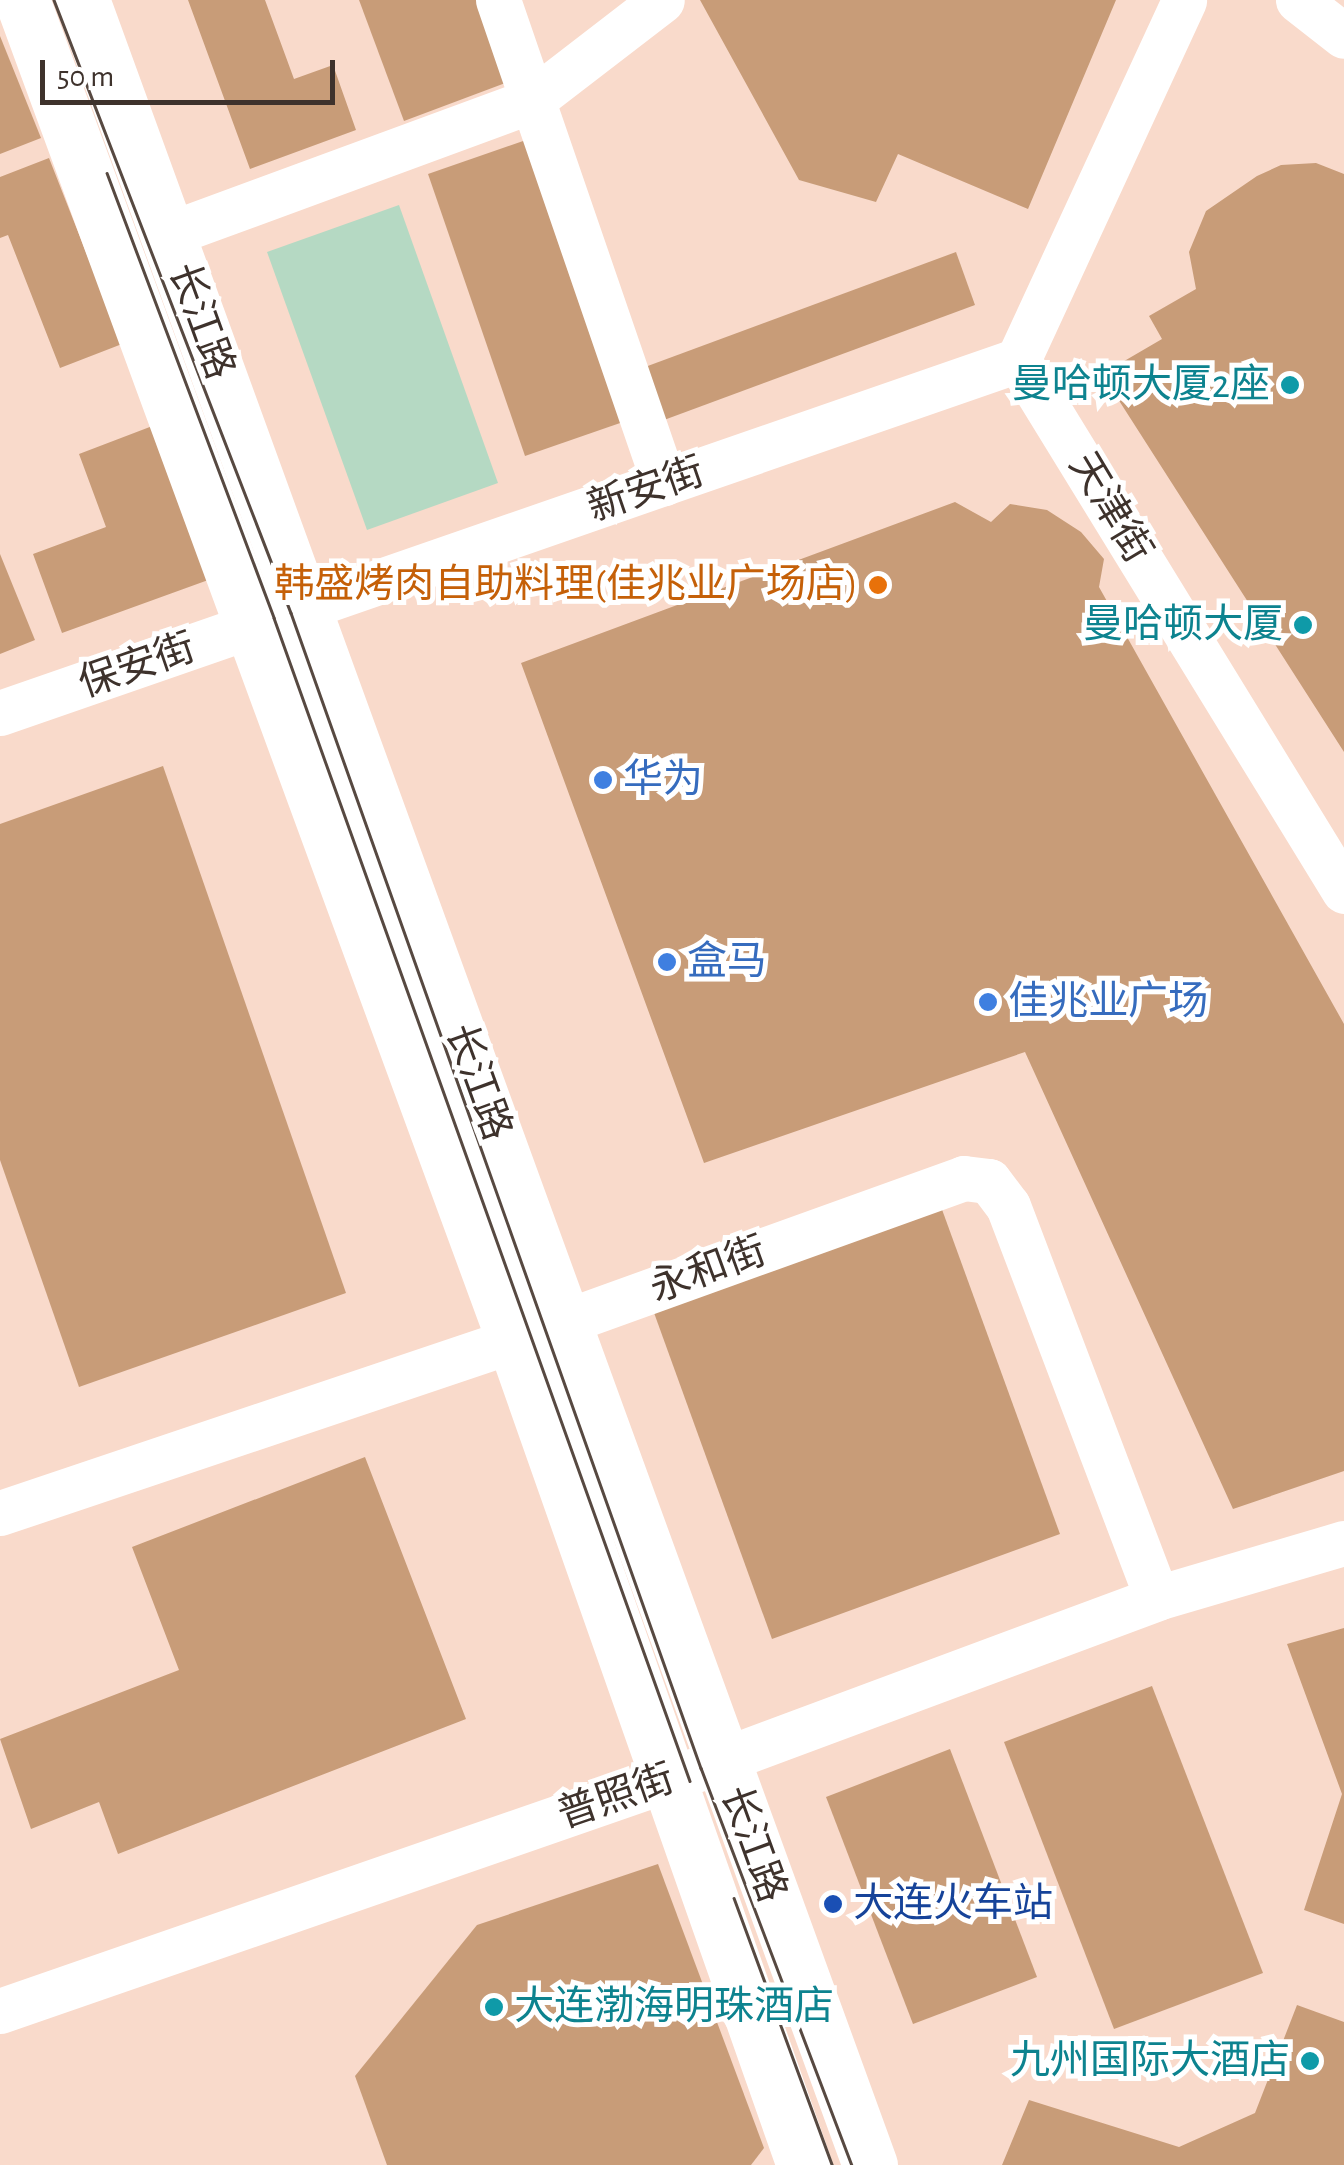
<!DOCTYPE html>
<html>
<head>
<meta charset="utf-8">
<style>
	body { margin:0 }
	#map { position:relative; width:1344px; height:2165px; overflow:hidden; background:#f9dacb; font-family:"Alegreya Sans","Noto Sans SC",sans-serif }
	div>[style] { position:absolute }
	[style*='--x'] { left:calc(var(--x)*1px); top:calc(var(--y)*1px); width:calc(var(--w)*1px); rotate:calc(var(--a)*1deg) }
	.green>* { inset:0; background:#b5d9c3 }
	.building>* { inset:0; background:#c89c78 }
	.minor>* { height:45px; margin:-22.5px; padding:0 22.5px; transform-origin:22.5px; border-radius:22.5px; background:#fff }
	.major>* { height:55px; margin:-27.5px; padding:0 27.5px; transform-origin:27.5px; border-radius:27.5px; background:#fff }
	.tram>* { height:2.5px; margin:-1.25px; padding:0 1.25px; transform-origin:1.25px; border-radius:1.25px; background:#574941 }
	.dots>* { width:28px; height:28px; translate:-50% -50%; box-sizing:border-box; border:5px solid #fff; border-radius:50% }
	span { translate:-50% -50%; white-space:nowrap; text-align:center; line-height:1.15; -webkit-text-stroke:10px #fff; paint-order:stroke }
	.street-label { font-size:40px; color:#3e322c }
	.culture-label { font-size:40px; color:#0d838f }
	.right { translate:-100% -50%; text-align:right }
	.left { translate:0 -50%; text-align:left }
	.food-label { font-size:40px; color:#c56008 }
	.shop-label { font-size:40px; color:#366cbe }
	.transit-label { font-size:40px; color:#164399 }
	.scale { position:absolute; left:40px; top:60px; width:295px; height:45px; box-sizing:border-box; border:5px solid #3e322c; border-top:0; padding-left:12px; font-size:30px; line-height:35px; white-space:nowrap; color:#3e322c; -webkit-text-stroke:8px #fff; paint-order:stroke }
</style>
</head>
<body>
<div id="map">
	<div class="green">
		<div style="clip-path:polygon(399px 205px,498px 483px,367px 530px,267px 252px)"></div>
	</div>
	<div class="building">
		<div style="clip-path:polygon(188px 0,265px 0,294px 79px,333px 65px,356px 130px,250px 169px)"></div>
		<div style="clip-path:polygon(359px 0,481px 0,511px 81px,404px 121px)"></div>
		<div style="clip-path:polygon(700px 0,1116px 0,1028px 209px,898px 154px,876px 202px,799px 180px)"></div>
		<div style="clip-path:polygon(0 36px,41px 138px,0 154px)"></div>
		<div style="clip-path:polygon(526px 140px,623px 422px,525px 456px,428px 174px)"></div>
		<div style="clip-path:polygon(49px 158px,122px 344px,60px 368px,8px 235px,0 238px,0 177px)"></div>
		<div style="clip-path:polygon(1316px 163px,1344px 174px,1344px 752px,1102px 374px,1162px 339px,1149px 316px,1196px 289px,1189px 252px,1206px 211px,1257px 176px,1281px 165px)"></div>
		<div style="clip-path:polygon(956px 252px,975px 305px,664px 420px,645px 367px)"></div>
		<div style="clip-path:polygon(155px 425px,211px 579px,62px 633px,33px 554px,106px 527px,79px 454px)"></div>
		<div style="clip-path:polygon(955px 502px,991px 522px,1010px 504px,1047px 510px,1081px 532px,1104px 559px,1099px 587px,1344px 1024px,1344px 1471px,1233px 1509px,1025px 1052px,704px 1163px,521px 663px)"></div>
		<div style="clip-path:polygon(0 554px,35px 640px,0 654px)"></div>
		<div style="clip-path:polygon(163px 766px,346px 1293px,79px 1387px,0 1160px,0 824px)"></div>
		<div style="clip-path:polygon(940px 1204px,1060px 1534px,772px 1639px,653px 1310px)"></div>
		<div style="clip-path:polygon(365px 1457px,466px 1719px,118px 1854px,99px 1802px,31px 1829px,0 1739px,179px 1670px,132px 1547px)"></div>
		<div style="clip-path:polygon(1344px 1628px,1344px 1924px,1304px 1910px,1342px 1794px,1287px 1644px)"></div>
		<div style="clip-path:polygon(1152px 1686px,1263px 1973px,1114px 2029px,1004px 1742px)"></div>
		<div style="clip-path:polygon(950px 1749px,1037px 1977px,913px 2024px,826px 1797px)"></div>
		<div style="clip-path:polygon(658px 1864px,764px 2148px,751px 2165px,387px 2165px,355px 2076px,477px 1925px)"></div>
		<div style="clip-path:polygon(1297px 2005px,1344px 2022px,1344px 2165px,1002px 2165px,1029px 2100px,1179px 2147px,1255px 2113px)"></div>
	</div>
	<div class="minor">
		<div style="--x:498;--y:0;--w:511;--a:71.03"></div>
		<div style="--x:1298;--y:0;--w:58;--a:38"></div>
		<div style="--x:169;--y:234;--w:386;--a:-20.2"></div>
		<div style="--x:531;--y:101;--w:165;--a:-37.6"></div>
		<div style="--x:1018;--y:360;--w:623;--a:58.45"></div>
		<div style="--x:1018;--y:360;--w:396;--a:-65.2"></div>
		<div style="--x:0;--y:713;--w:1077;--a:-19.12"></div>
		<div style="--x:0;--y:1513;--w:542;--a:-18.6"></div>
		<div style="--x:514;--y:1340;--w:478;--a:-19.8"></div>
		<div style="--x:964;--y:1178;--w:25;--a:7"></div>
		<div style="--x:989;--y:1181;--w:31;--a:53"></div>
		<div style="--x:1008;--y:1206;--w:419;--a:69.2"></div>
		<div style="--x:0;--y:2011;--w:742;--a:-19.12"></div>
		<div style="--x:701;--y:1768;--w:487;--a:-20.4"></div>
		<div style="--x:1157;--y:1598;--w:195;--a:-16.4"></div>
	</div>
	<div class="major">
		<div style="--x:22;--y:0;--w:1427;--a:69.84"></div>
		<div style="--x:514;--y:1340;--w:874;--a:70.63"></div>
		<div style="--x:82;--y:0;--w:2304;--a:70"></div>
	</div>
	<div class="tram">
		<div style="--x:54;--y:0;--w:657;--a:68.86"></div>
		<div style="--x:291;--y:613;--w:1226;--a:70.46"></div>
		<div style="--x:701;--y:1768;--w:425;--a:69.2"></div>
		<div style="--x:107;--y:173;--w:475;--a:69.4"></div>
		<div style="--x:274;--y:618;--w:1235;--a:70.32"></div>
		<div style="--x:734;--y:1898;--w:284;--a:69.8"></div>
	</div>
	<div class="dots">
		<div style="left:1290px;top:385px;background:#0f9aa8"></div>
		<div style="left:878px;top:585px;background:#e8710a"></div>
		<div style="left:1303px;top:625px;background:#0f9aa8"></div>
		<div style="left:603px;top:780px;background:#3f7fe0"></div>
		<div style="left:667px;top:962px;background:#3f7fe0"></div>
		<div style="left:988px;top:1002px;background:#3f7fe0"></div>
		<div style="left:833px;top:1904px;background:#1a4fb4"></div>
		<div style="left:494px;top:2007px;background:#0f9aa8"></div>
		<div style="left:1310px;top:2061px;background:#0f9aa8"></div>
	</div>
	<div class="street-label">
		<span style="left:201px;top:321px;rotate:70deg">长江路</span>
		<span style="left:646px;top:490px;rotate:-19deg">新安街</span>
		<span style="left:1110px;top:508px;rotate:59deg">天津街</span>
		<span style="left:137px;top:666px;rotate:-19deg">保安街</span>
		<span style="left:478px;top:1082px;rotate:70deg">长江路</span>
		<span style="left:708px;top:1270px;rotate:-20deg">永和街</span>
		<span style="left:616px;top:1797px;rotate:-19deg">普照街</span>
		<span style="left:753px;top:1844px;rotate:70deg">长江路</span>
	</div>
	<div class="culture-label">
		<span class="right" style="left:1270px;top:385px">曼哈顿大厦2座</span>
		<span class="right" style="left:1283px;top:625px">曼哈顿大厦</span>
		<span class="left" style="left:514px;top:2007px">大连渤海明珠酒店</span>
		<span class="right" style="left:1290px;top:2061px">九州国际大酒店</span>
	</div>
	<div class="food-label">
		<span class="right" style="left:858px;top:585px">韩盛烤肉自助料理(佳兆业广场店)</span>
	</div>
	<div class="shop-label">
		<span class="left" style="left:623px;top:780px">华为</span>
		<span class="left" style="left:687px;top:962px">盒马</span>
		<span class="left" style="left:1008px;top:1002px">佳兆业广场</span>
	</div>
	<div class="transit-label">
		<span class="left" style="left:853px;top:1904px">大连火车站</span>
	</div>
	<div class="scale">50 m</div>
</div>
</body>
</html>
